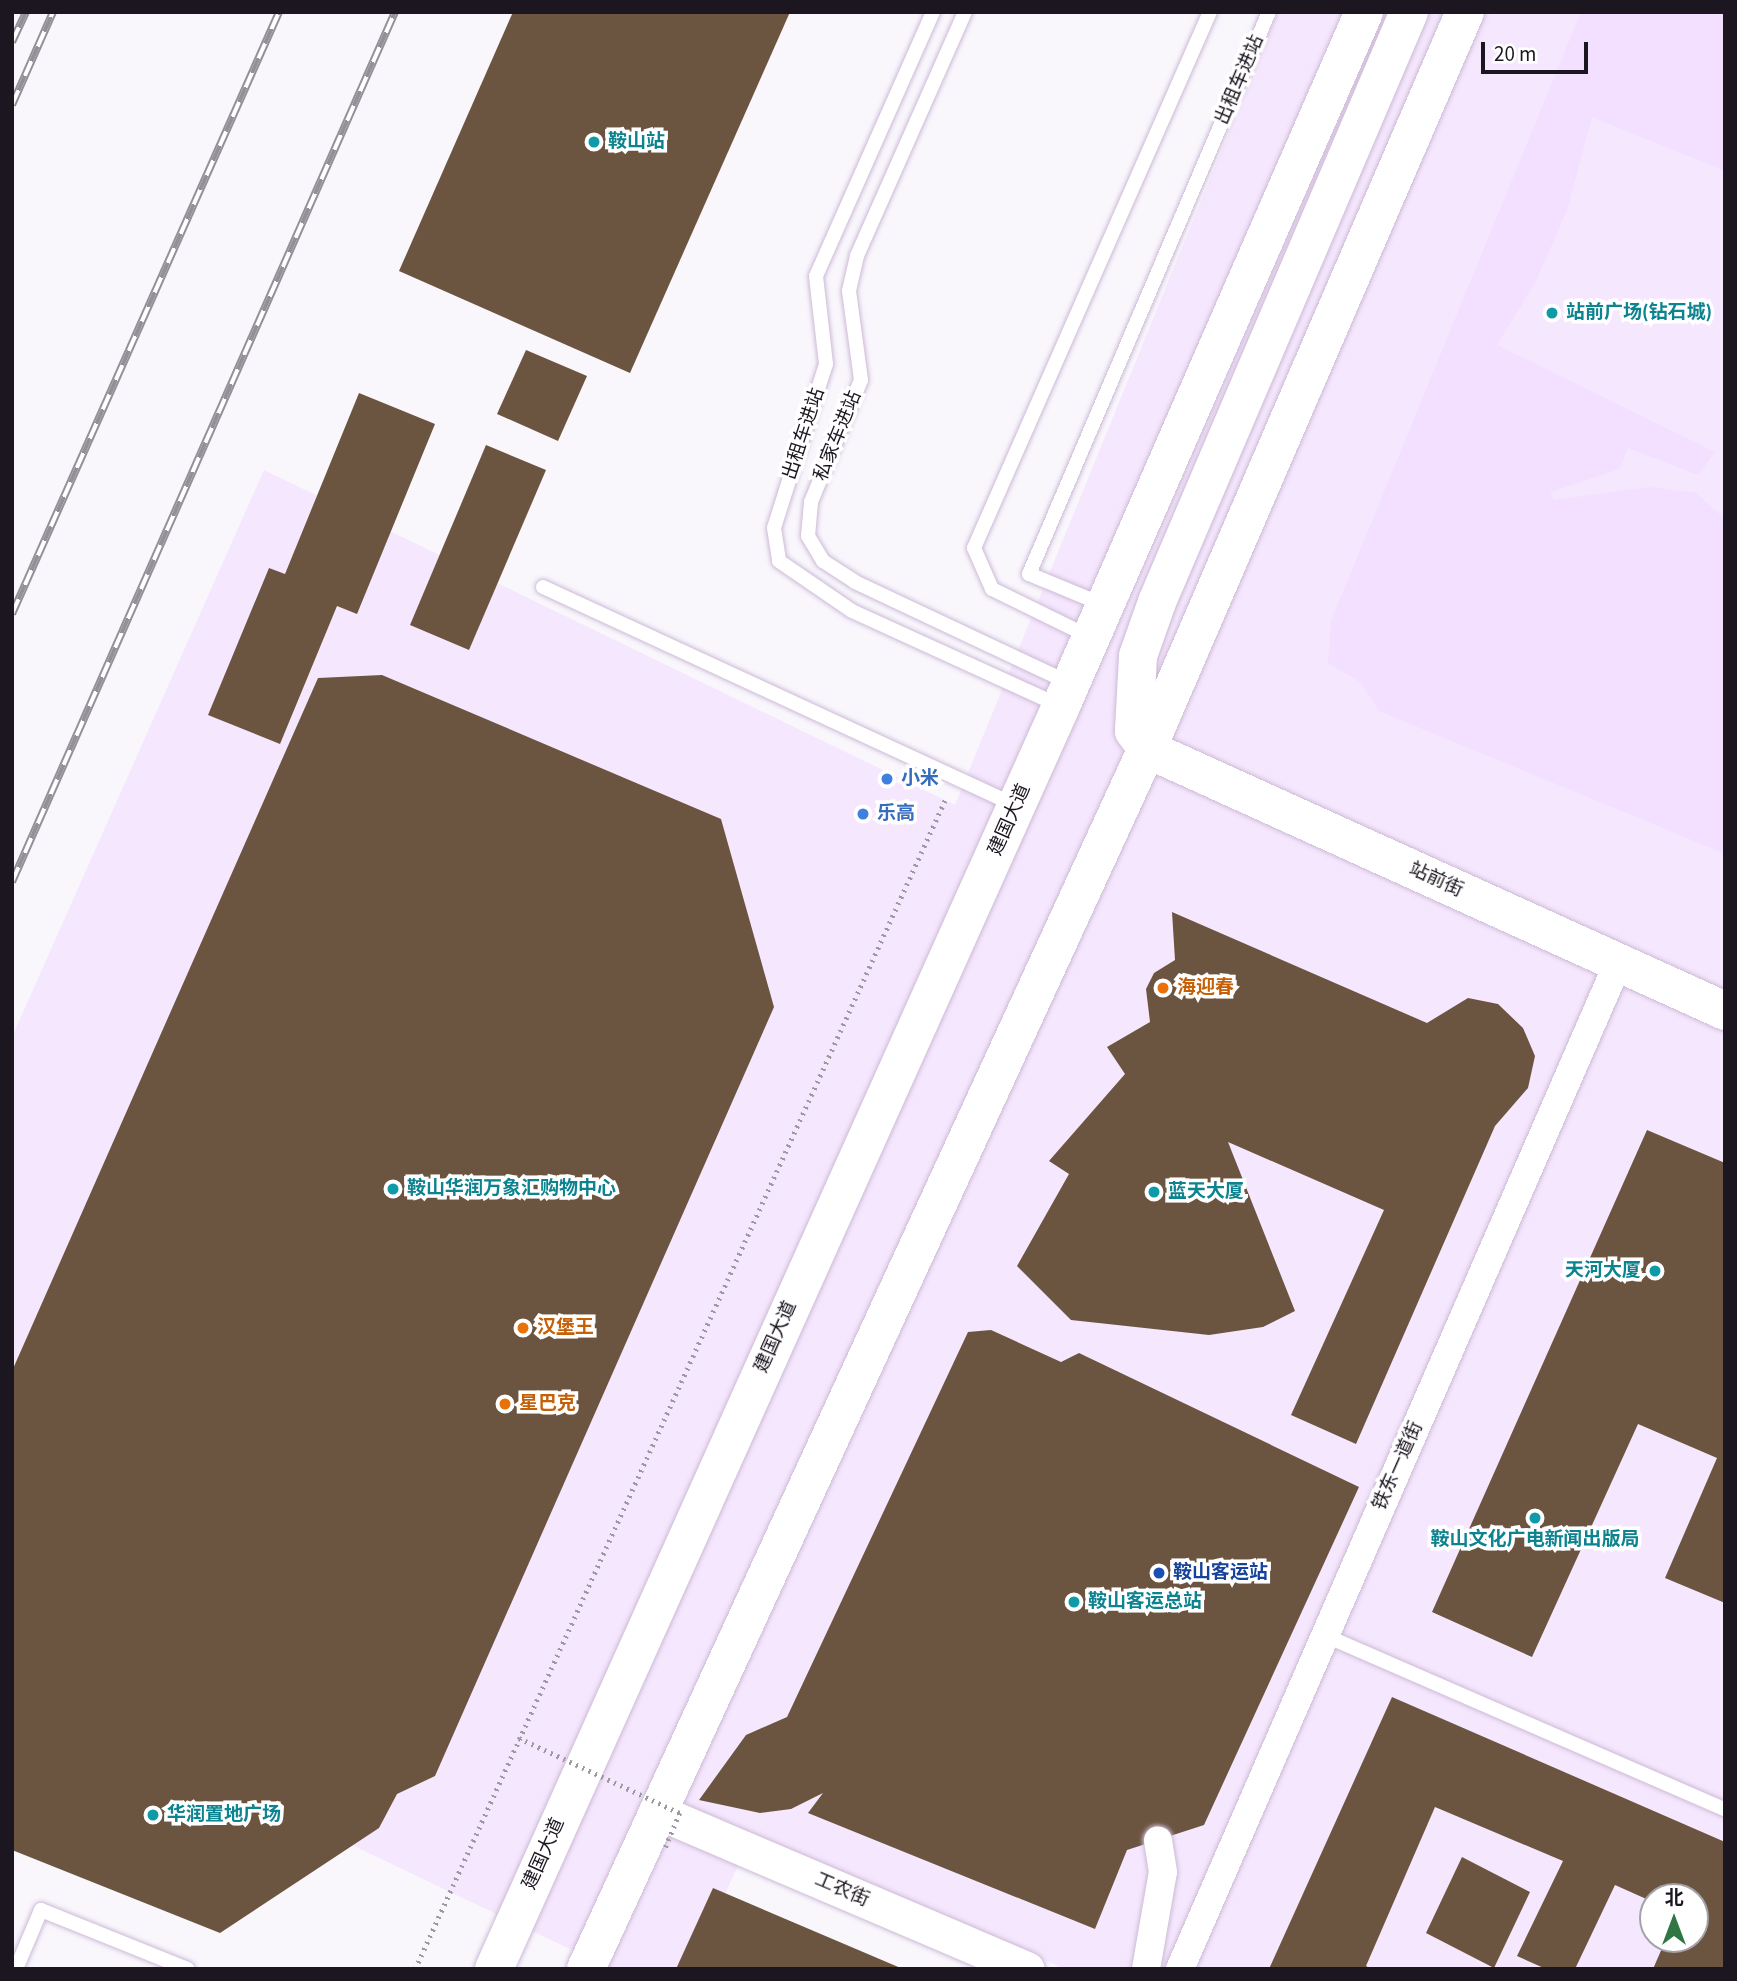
<!DOCTYPE html>
<html>
<head>
<meta charset="utf-8">
<style>
	body { margin:0 }
	#map { position:relative; width:1737px; height:1981px; overflow:hidden; background:#f9f6fc; font-family:"Source Sans 3","Noto Sans SC",sans-serif }
	div>[style] { position:absolute }
	[style*='--x'] { left:calc(var(--x)*1px); top:calc(var(--y)*1px); width:calc(var(--w)*1px); rotate:calc(var(--a)*1deg) }
	.built>* { inset:0; background:#f5e7fd }
	.green>* { inset:0; background:#f3dfff }
	.building>* { inset:0; background:#6c5540 }
	.path>* { height:4.5px; margin-top:-2.25px; transform-origin:0; background:repeating-linear-gradient(90deg,#9d99a1 0 2px,transparent 0 7px) }
	.roads { filter:drop-shadow(0 0 2px #ccbad6) drop-shadow(0 0 2px #ccbad6) }
	.service>* { height:14px; margin:-7px; padding:0 7px; transform-origin:7px; border-radius:7px; background:#fff }
	.minor>* { height:28px; margin:-14px; padding:0 14px; transform-origin:14px; border-radius:14px; background:#fff }
	.tertiary>* { height:35px; margin:-17.5px; padding:0 17.5px; transform-origin:17.5px; border-radius:17.5px; background:#fff }
	.primary>* { height:38px; margin:-19px; padding:0 19px; transform-origin:19px; border-radius:19px; background:#fff }
	.trunk>* { height:38px; margin:-19px; padding:0 19px; transform-origin:19px; border-radius:19px; background:#fff }
	.rail>* { height:8px; margin-top:-4px; transform-origin:0; background:repeating-linear-gradient(90deg,#fff 0 16px,#949097 0 32px); box-sizing:border-box; border-block:2px solid #949097 }
	.path-bridge>* { height:4.5px; margin-top:-2.25px; transform-origin:0; background:repeating-linear-gradient(90deg,#9d99a1 0 2px,transparent 0 7px) }
	.dots>* { width:19px; height:19px; translate:-50% -50%; box-sizing:border-box; border:4px solid #fff; border-radius:50% }
	span { translate:-50% -50%; white-space:nowrap; text-align:center; line-height:1.15; -webkit-text-stroke:7px #fff; paint-order:stroke }
	.street-label { font-size:19px; color:#1c1620 }
	.culture-label { font-size:19px; color:#0d838f; font-weight:700 }
	.left { translate:0 -50%; text-align:left }
	.right { translate:-100% -50%; text-align:right }
	.shop-label { font-size:19px; color:#366cbe; font-weight:700 }
	.food-label { font-size:19px; color:#c56008; font-weight:700 }
	.transit-label { font-size:19px; color:#164399; font-weight:700 }
	.frame { position:absolute; inset:0; border:14px solid #1c1620; pointer-events:none }
	.north { position:absolute; left:1639px; top:1883px; width:70px; height:70px; box-sizing:border-box; background:#fff; border:2px solid #a4a2a6; border-radius:50%; rotate:0deg; font-size:19px; font-weight:700; line-height:28px; text-align:center; color:#1c1620 }
	.north::after { content:''; display:block; margin:auto; width:24px; height:32px; background:#2e7744; clip-path:polygon(50% 0,100% 100%,50% 72%,0 100%) }
	.scale { position:absolute; left:1481px; top:42px; width:107px; height:32px; box-sizing:border-box; border:4px solid #1c1620; border-top:0; padding-left:9px; font-size:21px; line-height:24px; white-space:nowrap; color:#1c1620; -webkit-text-stroke:5px #fff; paint-order:stroke }
</style>
</head>
<body>
<div id="map">
	<div class="built">
		<div style="clip-path:polygon(evenodd,1278px 12px,1725px 12px,1725px 1969px,1066px 1969px,750px 1840px,690px 1969px,612px 1969px,12px 1683px,12px 1037px,264px 470px,955px 805px,1278px 12px,1653px 1897px,1695px 1897px,1695px 1939px,1653px 1939px,1653px 1897px)"></div>
	</div>
	<div class="green">
		<div style="clip-path:polygon(1581px 12px,1725px 12px,1725px 171px,1592px 117px,1567px 210px,1536px 281px,1497px 345px,1715px 452px,1698px 475px,1628px 448px,1619px 469px,1550px 492px,1554px 500px,1650px 487px,1696px 493px,1725px 519px,1723px 853px,1379px 711px,1360px 682px,1328px 663px,1331px 621px)"></div>
	</div>
	<div class="building">
		<div style="clip-path:polygon(513px 12px,790px 12px,630px 373px,399px 271px)"></div>
		<div style="clip-path:polygon(526px 350px,587px 376px,558px 441px,497px 414px)"></div>
		<div style="clip-path:polygon(359px 393px,435px 424px,357px 614px,337px 606px,280px 744px,208px 715px,269px 568px,285px 574px)"></div>
		<div style="clip-path:polygon(486px 445px,546px 470px,469px 650px,410px 625px)"></div>
		<div style="clip-path:polygon(382px 675px,721px 819px,774px 1007px,435px 1776px,397px 1794px,379px 1828px,220px 1933px,12px 1850px,12px 1371px,318px 678px)"></div>
		<div style="clip-path:polygon(1172px 912px,1427px 1023px,1468px 998px,1498px 1004px,1523px 1028px,1535px 1056px,1528px 1088px,1495px 1126px,1356px 1444px,1291px 1415px,1384px 1210px,1228px 1142px,1295px 1311px,1263px 1327px,1209px 1335px,1071px 1320px,1017px 1266px,1069px 1174px,1049px 1161px,1125px 1074px,1107px 1047px,1150px 1022px,1146px 989px,1154px 973px,1175px 960px)"></div>
		<div style="clip-path:polygon(1647px 1130px,1725px 1163px,1725px 1603px,1665px 1578px,1717px 1458px,1638px 1424px,1532px 1657px,1432px 1612px)"></div>
		<div style="clip-path:polygon(991px 1330px,1061px 1362px,1079px 1353px,1359px 1487px,1204px 1825px,1127px 1850px,1095px 1929px,808px 1813px,823px 1793px,791px 1809px,760px 1813px,699px 1800px,746px 1735px,787px 1717px,968px 1332px)"></div>
		<div style="clip-path:polygon(1392px 1697px,1725px 1842px,1725px 1969px,1653px 1969px,1666px 1939px,1695px 1939px,1695px 1897px,1653px 1902px,1615px 1885px,1575px 1969px,1546px 1969px,1517px 1956px,1563px 1861px,1435px 1807px,1366px 1966px,1371px 1969px,1269px 1969px)"></div>
		<div style="clip-path:polygon(1462px 1857px,1530px 1892px,1494px 1968px,1426px 1933px)"></div>
		<div style="clip-path:polygon(713px 1888px,903px 1969px,676px 1969px)"></div>
	</div>
	<div class="path">
		<div style="--x:415;--y:1969;--w:1284;--a:-65.61"></div>
	</div>
	<div class="roads">
		<div class="service">
			<div style="--x:933;--y:12;--w:289;--a:113.9"></div>
			<div style="--x:816;--y:276;--w:89;--a:83.5"></div>
			<div style="--x:826;--y:364;--w:172;--a:107.6"></div>
			<div style="--x:774;--y:528;--w:33;--a:81"></div>
			<div style="--x:779;--y:561;--w:88;--a:34.4"></div>
			<div style="--x:852;--y:611;--w:226;--a:24.5"></div>
			<div style="--x:965;--y:12;--w:267;--a:113.9"></div>
			<div style="--x:857;--y:256;--w:36;--a:103"></div>
			<div style="--x:849;--y:291;--w:90;--a:82.3"></div>
			<div style="--x:861;--y:380;--w:132;--a:112.3"></div>
			<div style="--x:811;--y:502;--w:34;--a:95"></div>
			<div style="--x:808;--y:536;--w:29;--a:59"></div>
			<div style="--x:823;--y:561;--w:38;--a:33"></div>
			<div style="--x:855;--y:582;--w:238;--a:25.2"></div>
			<div style="--x:543;--y:587;--w:520;--a:24.79"></div>
			<div style="--x:1104;--y:605;--w:81;--a:-157.5"></div>
			<div style="--x:1029;--y:574;--w:611;--a:-66.88"></div>
			<div style="--x:1090;--y:637;--w:109;--a:-153.9"></div>
			<div style="--x:992;--y:589;--w:45;--a:-113.7"></div>
			<div style="--x:974;--y:548;--w:586;--a:-66.24"></div>
			<div style="--x:1324;--y:1635;--w:437;--a:23.5"></div>
			<div style="--x:16;--y:1969;--w:64;--a:-67"></div>
			<div style="--x:41;--y:1910;--w:158;--a:21.9"></div>
		</div>
		<div class="minor">
			<div style="--x:1146;--y:1969;--w:98;--a:-80.1"></div>
			<div style="--x:1163;--y:1872;--w:32;--a:-99"></div>
			<div style="--x:1180;--y:1969;--w:1097;--a:-66.47"></div>
		</div>
		<div class="tertiary">
			<div style="--x:656;--y:1811;--w:403;--a:23.1"></div>
		</div>
		<div class="primary">
			<div style="--x:1409;--y:12;--w:642;--a:113.13"></div>
			<div style="--x:1157;--y:602;--w:57;--a:109.4"></div>
			<div style="--x:1138;--y:656;--w:75;--a:93.1"></div>
			<div style="--x:1134;--y:731;--w:22;--a:54"></div>
			<div style="--x:1147;--y:749;--w:635;--a:24.38"></div>
		</div>
		<div class="trunk">
			<div style="--x:494;--y:1969;--w:1384;--a:-65.82"></div>
			<div style="--x:1061;--y:706;--w:757;--a:-66.41"></div>
			<div style="--x:586;--y:1969;--w:1343;--a:-65.31"></div>
			<div style="--x:1147;--y:749;--w:803;--a:-66.66"></div>
		</div>
	</div>
	<div class="rail">
		<div style="--x:12;--y:42;--w:33;--a:-65"></div>
		<div style="--x:12;--y:105;--w:102;--a:-66.2"></div>
		<div style="--x:12;--y:614;--w:659;--a:-66.08"></div>
		<div style="--x:12;--y:882;--w:951;--a:-66.24"></div>
	</div>
	<div class="path-bridge">
		<div style="--x:519;--y:1738;--w:178;--a:25"></div>
		<div style="--x:680;--y:1813;--w:41;--a:112.8"></div>
	</div>
	<div class="dots">
		<div style="left:594px;top:142px;background:#0f9aa8"></div>
		<div style="left:1552px;top:313px;background:#0f9aa8"></div>
		<div style="left:887px;top:779px;background:#3f7fe0"></div>
		<div style="left:863px;top:814px;background:#3f7fe0"></div>
		<div style="left:1163px;top:988px;background:#e8710a"></div>
		<div style="left:393px;top:1189px;background:#0f9aa8"></div>
		<div style="left:1154px;top:1192px;background:#0f9aa8"></div>
		<div style="left:1655px;top:1271px;background:#0f9aa8"></div>
		<div style="left:523px;top:1328px;background:#e8710a"></div>
		<div style="left:505px;top:1404px;background:#e8710a"></div>
		<div style="left:1535px;top:1518px;background:#0f9aa8"></div>
		<div style="left:1159px;top:1573px;background:#1a4fb4"></div>
		<div style="left:1074px;top:1602px;background:#0f9aa8"></div>
		<div style="left:153px;top:1815px;background:#0f9aa8"></div>
	</div>
	<div class="street-label">
		<span style="left:1240px;top:80px;rotate:-67deg">出租车进站</span>
		<span style="left:804px;top:434px;rotate:-72deg">出租车进站</span>
		<span style="left:838px;top:436px;rotate:-68deg">私家车进站</span>
		<span style="left:1010px;top:820px;rotate:-66deg">建国大道</span>
		<span style="left:1436px;top:880px;rotate:24deg">站前街</span>
		<span style="left:776px;top:1337px;rotate:-66deg">建国大道</span>
		<span style="left:1398px;top:1466px;rotate:-66deg">铁东一道街</span>
		<span style="left:544px;top:1854px;rotate:-66deg">建国大道</span>
		<span style="left:842px;top:1890px;rotate:23deg">工农街</span>
	</div>
	<div class="culture-label">
		<span class="left" style="left:608px;top:142px">鞍山站</span>
		<span class="left" style="left:1566px;top:313px">站前广场(钻石城)</span>
		<span class="left" style="left:407px;top:1189px">鞍山华润万象汇购物中心</span>
		<span class="left" style="left:1168px;top:1192px">蓝天大厦</span>
		<span class="right" style="left:1641px;top:1271px">天河大厦</span>
		<span style="left:1535px;top:1540px">鞍山文化广电新闻出版局</span>
		<span class="left" style="left:1088px;top:1602px">鞍山客运总站</span>
		<span class="left" style="left:167px;top:1815px">华润置地广场</span>
	</div>
	<div class="shop-label">
		<span class="left" style="left:901px;top:779px">小米</span>
		<span class="left" style="left:877px;top:814px">乐高</span>
	</div>
	<div class="food-label">
		<span class="left" style="left:1177px;top:988px">海迎春</span>
		<span class="left" style="left:537px;top:1328px">汉堡王</span>
		<span class="left" style="left:519px;top:1404px">星巴克</span>
	</div>
	<div class="transit-label">
		<span class="left" style="left:1173px;top:1573px">鞍山客运站</span>
	</div>
	<div class="frame"></div>
	<div class="north">北</div>
	<div class="scale">20 m</div>
</div>
</body>
</html>
